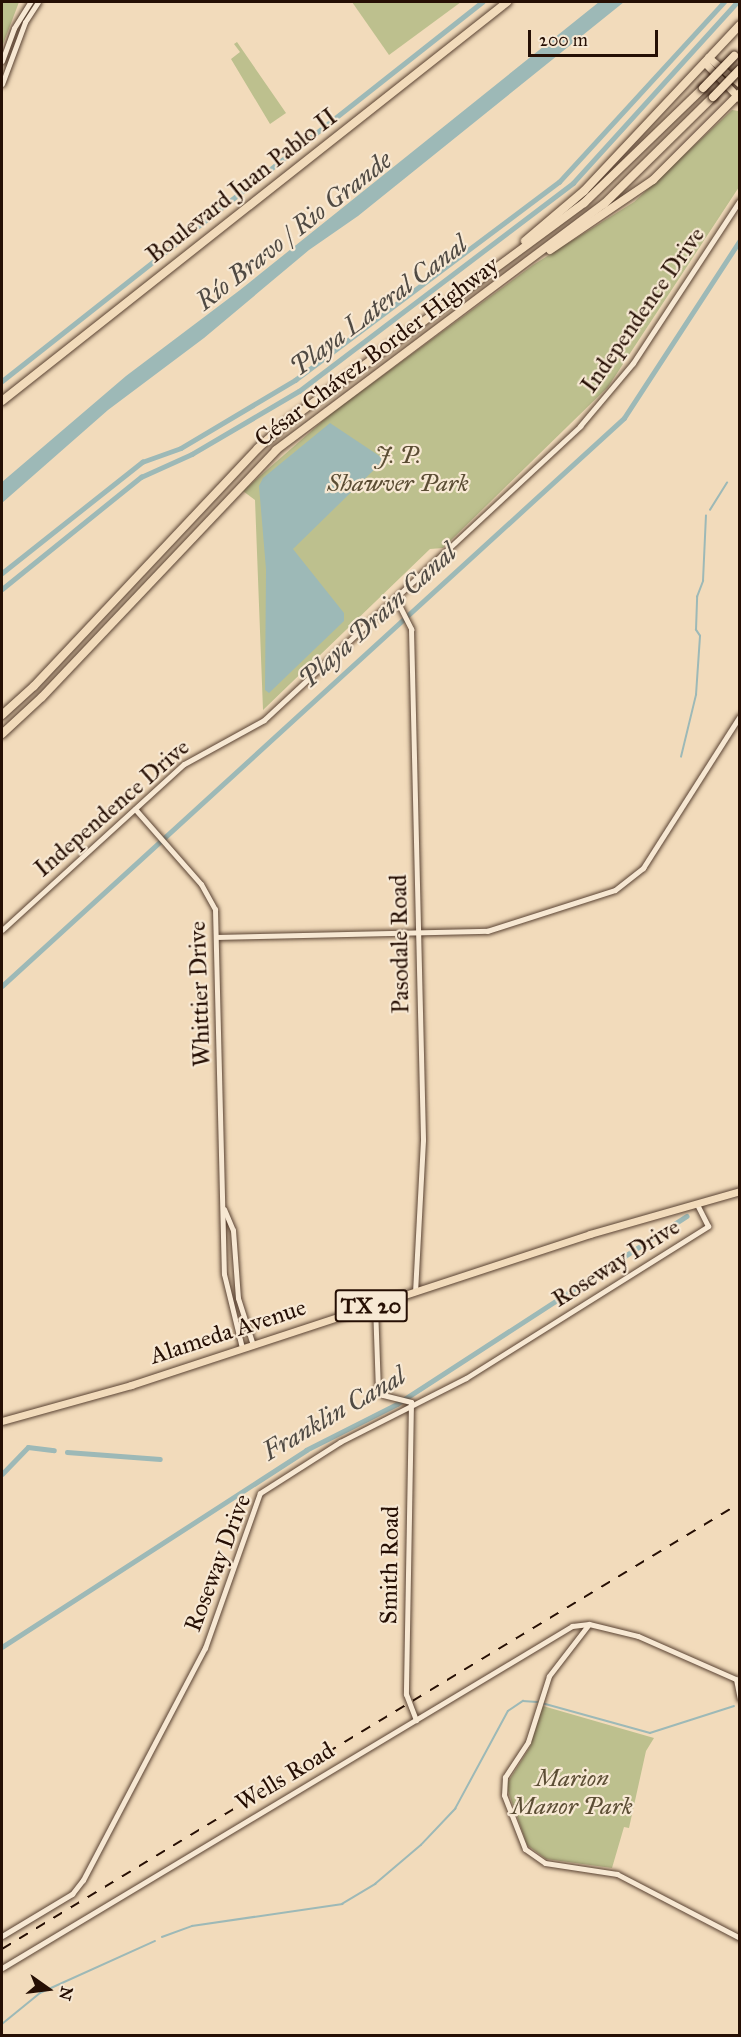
<!DOCTYPE html>
<html>
<head>
<meta charset="utf-8">
<style>
	body { margin:0 }
	#map { position:relative; width:741px; height:2037px; overflow:hidden; background:#f2dbbb; font-family:"IM FELL Great Primer",serif }
	div>[style] { position:absolute }
	[style*='--x'] { left:calc(var(--x)*1px); top:calc(var(--y)*1px); width:calc(var(--w)*1px); rotate:calc(var(--a)*1deg) }
	.green>* { inset:0; background:#bdc08e }
	.water>* { inset:0; background:#9db9b7 }
	.stream>* { height:1.5px; margin:-0.75px; padding:0 0.75px; transform-origin:0.75px; border-radius:0.75px; background:#9db9b7 }
	.canal>* { height:4.5px; margin:-2.25px; padding:0 2.25px; transform-origin:2.25px; border-radius:2.25px; background:#9db9b7 }
	.roads { filter:drop-shadow(0 0 2px #594232) drop-shadow(0 0 2px #594232) }
	.minor>* { height:5px; margin:-2.5px; padding:0 2.5px; transform-origin:2.5px; border-radius:2.5px; background:#f7e8d3 }
	.major>* { height:7px; margin:-3.5px; padding:0 3.5px; transform-origin:3.5px; border-radius:3.5px; background:#f2dbbb }
	.highway>* { height:8px; margin:-4px; padding:0 4px; transform-origin:4px; border-radius:4px; background:#f2dbbb }
	.rail>* { height:1.5px; margin-top:-0.75px; transform-origin:0; background:repeating-linear-gradient(90deg,#260f04 0 10px,transparent 0 20px) }
	.bridges { filter:drop-shadow(0 0 2px #260f04) drop-shadow(0 0 2px #260f04) }
	.highway-bridge>* { height:8px; margin:-4px; padding:0 4px; transform-origin:4px; border-radius:4px; background:#f2dbbb }
	span { translate:-50% -50%; white-space:nowrap; text-align:center; line-height:1.15; -webkit-text-stroke:4.5px #f7e8d3; paint-order:stroke }
	.shield-label span { padding:2px 4px; background:#f7e8d3; border:2px solid; border-radius:4px; -webkit-text-stroke-width:0 }
	.shield-label { font-size:22px; color:#260f04; font-weight:700 }
	.street-label { font-size:24px; color:#260f04 }
	.park-label { font-size:24px; color:#5b4d34; font-style:italic }
	.water-label { font-size:26px; color:#504a43; font-style:italic }
	.frame { position:absolute; inset:0; border:3px solid #260f04; pointer-events:none }
	.north { position:absolute; left:18px; top:1959px; width:60px; height:60px; -webkit-text-stroke:4px #f7e8d3; paint-order:stroke; rotate:104deg; font-size:16px; font-weight:700; line-height:24px; text-align:center; color:#260f04 }
	.north::after { content:''; display:block; margin:auto; width:21px; height:27px; background:#260f04; clip-path:polygon(50% 0,100% 100%,50% 72%,0 100%) }
	.scale { position:absolute; left:528px; top:30px; width:130px; height:27px; box-sizing:border-box; border:3px solid #260f04; border-top:0; padding-left:8px; font-size:18px; line-height:21px; white-space:nowrap; color:#260f04; -webkit-text-stroke:4px #f7e8d3; paint-order:stroke }
</style>
</head>
<body>
<div id="map">
	<div class="green">
		<div style="clip-path:polygon(2px 2px,19px 2px,2px 47px)"></div>
		<div style="clip-path:polygon(352px 2px,461px 2px,389px 55px)"></div>
		<div style="clip-path:polygon(237px 42px,286px 113px,270px 124px,231px 59px,240px 52px,234px 44px)"></div>
		<div style="clip-path:polygon(732px 110px,739px 111px,739px 187px,608px 387px,443px 548px,430px 549px,263px 710px,255px 500px,243px 491px,333px 412px,533px 265px,634px 202px)"></div>
		<div style="clip-path:polygon(543px 1706px,654px 1738px,646px 1751px,629px 1828px,624px 1827px,612px 1868px,546px 1859px,527px 1845px,506px 1785px,530px 1747px)"></div>
	</div>
	<div class="water">
		<div style="clip-path:polygon(599px 2px,624px 2px,358px 216px,309px 250px,204px 338px,108px 410px,2px 503px,2px 482px,126px 376px,240px 290px)"></div>
		<div style="clip-path:polygon(330px 423px,381px 457px,382px 462px,293px 549px,344px 613px,344px 621px,269px 693px,265px 690px,266px 569px,259px 486px,263px 478px)"></div>
	</div>
	<div class="stream">
		<div style="--x:710;--y:510;--w:32;--a:-58"></div>
		<div style="--x:681;--y:757;--w:64;--a:-76.4"></div>
		<div style="--x:696;--y:695;--w:59;--a:-86.1"></div>
		<div style="--x:700;--y:636;--w:7;--a:-124"></div>
		<div style="--x:696;--y:630;--w:33;--a:-88"></div>
		<div style="--x:697;--y:597;--w:17;--a:-69"></div>
		<div style="--x:703;--y:581;--w:65;--a:-87.4"></div>
		<div style="--x:542;--y:1703;--w:112;--a:15.5"></div>
		<div style="--x:650;--y:1733;--w:88;--a:-17.8"></div>
		<div style="--x:162;--y:1937;--w:32;--a:-20"></div>
		<div style="--x:192;--y:1926;--w:152;--a:-8.3"></div>
		<div style="--x:342;--y:1904;--w:39;--a:-31"></div>
		<div style="--x:375;--y:1884;--w:60;--a:-40.3"></div>
		<div style="--x:421;--y:1845;--w:50;--a:-46.6"></div>
		<div style="--x:455;--y:1809;--w:111;--a:-61.6"></div>
		<div style="--x:508;--y:1711;--w:18;--a:-34"></div>
		<div style="--x:523;--y:1701;--w:14;--a:4"></div>
		<div style="--x:2;--y:2024;--w:49;--a:-39.2"></div>
		<div style="--x:40;--y:1993;--w:126;--a:-24.3"></div>
	</div>
	<div class="canal">
		<div style="--x:2;--y:381;--w:612;--a:-38.29"></div>
		<div style="--x:2;--y:573;--w:179;--a:-38.4"></div>
		<div style="--x:142;--y:462;--w:41;--a:-19.7"></div>
		<div style="--x:181;--y:448;--w:133;--a:-30.8"></div>
		<div style="--x:295;--y:380;--w:330;--a:-36.9"></div>
		<div style="--x:559;--y:182;--w:244;--a:-47.5"></div>
		<div style="--x:2;--y:589;--w:179;--a:-38.9"></div>
		<div style="--x:141;--y:477;--w:56;--a:-24.3"></div>
		<div style="--x:192;--y:454;--w:124;--a:-30.5"></div>
		<div style="--x:299;--y:391;--w:344;--a:-37.2"></div>
		<div style="--x:573;--y:183;--w:244;--a:-47.8"></div>
		<div style="--x:2;--y:986;--w:842;--a:-42.4"></div>
		<div style="--x:624;--y:418;--w:212;--a:-56.9"></div>
		<div style="--x:67;--y:1452;--w:93;--a:4.3"></div>
		<div style="--x:2;--y:1474;--w:37;--a:-46"></div>
		<div style="--x:28;--y:1447;--w:26;--a:7"></div>
		<div style="--x:2;--y:1647;--w:362;--a:-32.9"></div>
		<div style="--x:306;--y:1450;--w:102;--a:-26.8"></div>
		<div style="--x:397;--y:1404;--w:345;--a:-33"></div>
	</div>
	<div class="roads">
		<div class="minor">
			<div style="--x:2;--y:61;--w:35;--a:-70"></div>
			<div style="--x:14;--y:28;--w:31;--a:-58"></div>
			<div style="--x:2;--y:84;--w:66;--a:-69.6"></div>
			<div style="--x:25;--y:22;--w:24;--a:-57"></div>
			<div style="--x:396;--y:599;--w:34;--a:63"></div>
			<div style="--x:411;--y:629;--w:511;--a:88.65"></div>
			<div style="--x:423;--y:1140;--w:151;--a:93"></div>
			<div style="--x:135;--y:809;--w:100;--a:48.7"></div>
			<div style="--x:201;--y:884;--w:29;--a:61"></div>
			<div style="--x:215;--y:909;--w:365;--a:88.6"></div>
			<div style="--x:224;--y:1274;--w:76;--a:76.3"></div>
			<div style="--x:2;--y:930;--w:246;--a:-42.4"></div>
			<div style="--x:184;--y:764;--w:91;--a:-28.8"></div>
			<div style="--x:264;--y:720;--w:432;--a:-42.9"></div>
			<div style="--x:580;--y:426;--w:82;--a:-49.9"></div>
			<div style="--x:633;--y:363;--w:195;--a:-56.7"></div>
			<div style="--x:218;--y:937;--w:269;--a:-1.3"></div>
			<div style="--x:487;--y:931;--w:134;--a:-17.8"></div>
			<div style="--x:615;--y:890;--w:36;--a:-38"></div>
			<div style="--x:643;--y:868;--w:180;--a:-57.5"></div>
			<div style="--x:224;--y:1209;--w:23;--a:67"></div>
			<div style="--x:233;--y:1230;--w:68;--a:85.8"></div>
			<div style="--x:238;--y:1298;--w:49;--a:72.3"></div>
			<div style="--x:375;--y:1305;--w:85;--a:88"></div>
			<div style="--x:378;--y:1390;--w:7;--a:45"></div>
			<div style="--x:383;--y:1395;--w:29;--a:14"></div>
			<div style="--x:411;--y:1402;--w:292;--a:91"></div>
			<div style="--x:406;--y:1694;--w:28;--a:69"></div>
			<div style="--x:589;--y:1624;--w:66;--a:127.6"></div>
			<div style="--x:549;--y:1676;--w:69;--a:107.7"></div>
			<div style="--x:528;--y:1742;--w:42;--a:123.3"></div>
			<div style="--x:505;--y:1777;--w:18;--a:93"></div>
			<div style="--x:504;--y:1795;--w:58;--a:68.7"></div>
			<div style="--x:525;--y:1849;--w:24;--a:35"></div>
			<div style="--x:545;--y:1863;--w:73;--a:8.7"></div>
			<div style="--x:617;--y:1874;--w:139;--a:27.5"></div>
			<div style="--x:736;--y:1679;--w:20;--a:79"></div>
			<div style="--x:2;--y:1936;--w:82;--a:-31"></div>
			<div style="--x:72;--y:1894;--w:18;--a:-52"></div>
			<div style="--x:83;--y:1880;--w:262;--a:-62.3"></div>
			<div style="--x:205;--y:1648;--w:164;--a:-70.5"></div>
			<div style="--x:260;--y:1493;--w:95;--a:-32.5"></div>
			<div style="--x:340;--y:1442;--w:141;--a:-26.9"></div>
			<div style="--x:466;--y:1378;--w:286;--a:-32.1"></div>
			<div style="--x:708;--y:1226;--w:25;--a:-117"></div>
			<div style="--x:2;--y:1968;--w:665;--a:-30.96"></div>
			<div style="--x:572;--y:1626;--w:17;--a:-7"></div>
			<div style="--x:589;--y:1624;--w:50;--a:13.8"></div>
			<div style="--x:638;--y:1636;--w:111;--a:23.8"></div>
		</div>
		<div class="major">
			<div style="--x:708;--y:57;--w:42;--a:40.2"></div>
			<div style="--x:704;--y:62;--w:52;--a:45.8"></div>
			<div style="--x:2;--y:1421;--w:134;--a:-15.6"></div>
			<div style="--x:131;--y:1385;--w:483;--a:-18.2"></div>
			<div style="--x:590;--y:1234;--w:156;--a:-16"></div>
		</div>
		<div class="highway">
			<div style="--x:525;--y:241;--w:77;--a:-40.3"></div>
			<div style="--x:584;--y:191;--w:228;--a:-46.8"></div>
			<div style="--x:550;--y:250;--w:125;--a:-34.2"></div>
			<div style="--x:653;--y:180;--w:123;--a:-45"></div>
			<div style="--x:2;--y:401;--w:644;--a:-38.31"></div>
			<div style="--x:2;--y:715;--w:43;--a:-42.2"></div>
			<div style="--x:34;--y:686;--w:327;--a:-46.7"></div>
			<div style="--x:258;--y:448;--w:44;--a:-41.3"></div>
			<div style="--x:291;--y:419;--w:364;--a:-36.4"></div>
			<div style="--x:584;--y:203;--w:165;--a:-44"></div>
			<div style="--x:2;--y:734;--w:54;--a:-42.8"></div>
			<div style="--x:42;--y:697;--w:340;--a:-46.5"></div>
			<div style="--x:276;--y:450;--w:410;--a:-36.9"></div>
			<div style="--x:604;--y:204;--w:153;--a:-44.5"></div>
		</div>
	</div>
	<div class="rail">
		<div style="--x:2;--y:1949;--w:862;--a:-31.15"></div>
	</div>
	<div class="bridges">
		<div class="highway-bridge">
			<div style="--x:703;--y:88;--w:45;--a:-45.9"></div>
			<div style="--x:713;--y:97;--w:39;--a:-46"></div>
		</div>
	</div>
	<div class="shield-label">
		<span style="left:371px;top:1306px">TX 20</span>
	</div>
	<div class="street-label">
		<span style="left:242px;top:186px;rotate:-38deg">Boulevard Juan Pablo II</span>
		<span style="left:643px;top:310px;rotate:-55deg">Independence Drive</span>
		<span style="left:377px;top:352px;rotate:-37deg">César Chávez Border Highway</span>
		<span style="left:112px;top:808px;rotate:-41deg">Independence Drive</span>
		<span style="left:400px;top:944px;rotate:-91deg">Pasodale Road</span>
		<span style="left:200px;top:994px;rotate:-92deg">Whittier Drive</span>
		<span style="left:616px;top:1263px;rotate:-32deg">Roseway Drive</span>
		<span style="left:228px;top:1332px;rotate:-18deg">Alameda Avenue</span>
		<span style="left:218px;top:1563px;rotate:-69deg">Roseway Drive</span>
		<span style="left:390px;top:1565px;rotate:-89deg">Smith Road</span>
		<span style="left:285px;top:1777px;rotate:-31deg">Wells Road</span>
	</div>
	<div class="park-label">
		<span style="left:398px;top:470px">J. P.<br>Shawver Park</span>
		<span style="left:572px;top:1793px">Marion<br>Manor Park</span>
	</div>
	<div class="water-label">
		<span style="left:294px;top:231px;rotate:-38deg">Río Bravo / Rio Grande</span>
		<span style="left:379px;top:306px;rotate:-37deg">Playa Lateral Canal</span>
		<span style="left:378px;top:616px;rotate:-42deg">Playa Drain Canal</span>
		<span style="left:334px;top:1414px;rotate:-30deg">Franklin Canal</span>
	</div>
	<div class="frame"></div>
	<div class="north">N</div>
	<div class="scale">200 m</div>
</div>
</body>
</html>
